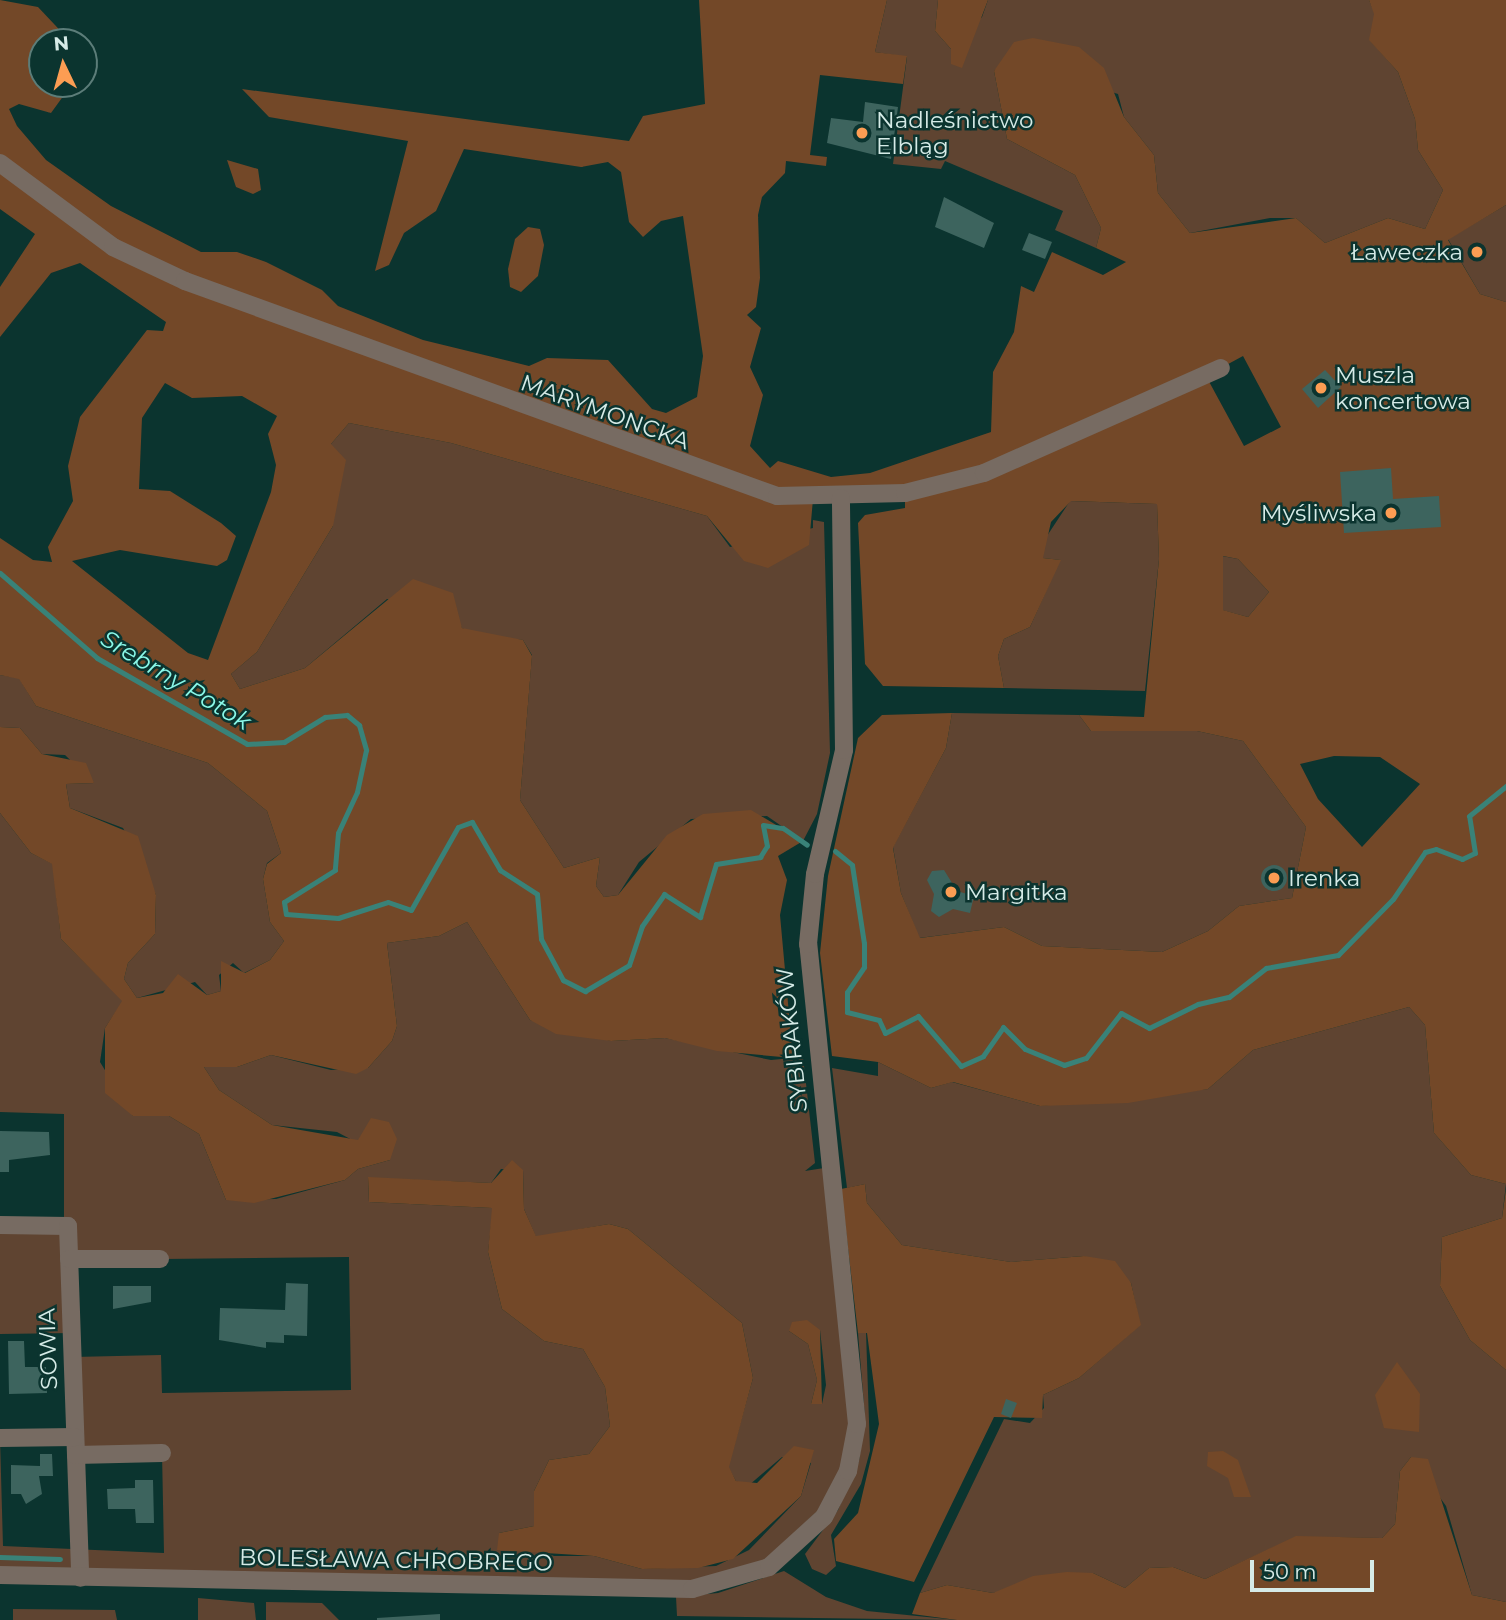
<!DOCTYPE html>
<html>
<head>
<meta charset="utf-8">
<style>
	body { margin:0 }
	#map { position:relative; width:1506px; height:1620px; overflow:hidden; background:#0b342f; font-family:Montserrat,sans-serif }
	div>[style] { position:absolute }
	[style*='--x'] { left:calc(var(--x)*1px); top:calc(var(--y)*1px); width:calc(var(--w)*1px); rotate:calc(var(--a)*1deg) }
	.green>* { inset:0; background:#5f4431 }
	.forest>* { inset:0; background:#734828 }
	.stream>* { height:5px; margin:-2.5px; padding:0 2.5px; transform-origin:2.5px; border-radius:2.5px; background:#398278 }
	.building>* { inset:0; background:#3d645e }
	.round { border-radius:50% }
	.minor>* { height:18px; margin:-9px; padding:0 9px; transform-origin:9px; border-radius:9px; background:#776b62 }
	.dots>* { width:19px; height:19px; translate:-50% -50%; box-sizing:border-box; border:4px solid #0b342f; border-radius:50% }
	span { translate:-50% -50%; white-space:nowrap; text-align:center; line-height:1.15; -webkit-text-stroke:5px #0b342f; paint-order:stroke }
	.poi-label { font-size:23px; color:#d6ebe7 }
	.left { translate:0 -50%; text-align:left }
	.right { translate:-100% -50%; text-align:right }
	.street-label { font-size:23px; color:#d6ebe7 }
	.water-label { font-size:24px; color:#8af8e8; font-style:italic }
	.north { position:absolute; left:28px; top:28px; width:70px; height:70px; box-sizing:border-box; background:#0b342f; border:2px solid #5c7d79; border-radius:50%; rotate:355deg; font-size:19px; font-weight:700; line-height:28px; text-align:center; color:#d6ebe7 }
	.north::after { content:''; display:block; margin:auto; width:24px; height:32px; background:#fc9d53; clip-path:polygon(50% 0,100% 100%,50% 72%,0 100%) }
	.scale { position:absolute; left:1250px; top:1560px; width:124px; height:32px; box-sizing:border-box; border:4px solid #d6ebe7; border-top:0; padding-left:9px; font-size:21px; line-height:24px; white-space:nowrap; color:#d6ebe7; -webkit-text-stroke:5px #0b342f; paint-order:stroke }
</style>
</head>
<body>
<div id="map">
	<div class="green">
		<div style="clip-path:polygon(887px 0,938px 0,935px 31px,951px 49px,982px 17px,988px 0,1369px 0,1375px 14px,1370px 40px,1398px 72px,1415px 119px,1418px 150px,1443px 190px,1425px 229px,1388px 218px,1325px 243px,1296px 218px,1270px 218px,1190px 233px,1158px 193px,1154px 155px,1124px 117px,1118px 94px,1007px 60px,994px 71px,1007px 139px,1075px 175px,1101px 228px,1096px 248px,1055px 230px,1063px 211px,945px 161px,941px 169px,893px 164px,907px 57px,875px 52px)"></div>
		<div style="clip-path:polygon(1506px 205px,1506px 302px,1480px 294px,1448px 239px)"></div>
		<div style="clip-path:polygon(349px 423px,451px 443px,707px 516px,730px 547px,813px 528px,813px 520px,824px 522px,830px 753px,817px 814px,803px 841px,767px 816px,691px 819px,639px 862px,618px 895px,604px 897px,596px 886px,600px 857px,564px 868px,520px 800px,532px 655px,523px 640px,481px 636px,462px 628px,456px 616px,387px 599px,305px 668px,240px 689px,231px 674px,257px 652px,333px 526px,331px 444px)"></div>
		<div style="clip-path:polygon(1070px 501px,1157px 504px,1159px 559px,1145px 691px,1004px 688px,998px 656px,1004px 639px,1030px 627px,1060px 560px,1043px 558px,1043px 542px)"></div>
		<div style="clip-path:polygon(1222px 556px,1238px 559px,1269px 592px,1248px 617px,1222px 610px)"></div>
		<div style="clip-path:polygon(0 675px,19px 678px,36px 706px,208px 763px,267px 811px,281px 853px,267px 863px,263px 879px,270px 922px,284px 941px,270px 960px,244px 973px,233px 963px,219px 975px,221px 991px,207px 995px,195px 982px,137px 998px,124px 979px,128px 963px,155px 934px,156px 895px,123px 828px,70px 808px,66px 784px,94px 783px,65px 755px,42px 754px,20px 728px,0 727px)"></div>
		<div style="clip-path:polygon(952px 713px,1079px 715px,1091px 731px,1197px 731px,1243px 741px,1306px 827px,1292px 898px,1239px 906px,1208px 931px,1162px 952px,1042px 946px,1004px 927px,919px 938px,901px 893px,893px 847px,946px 748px)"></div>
		<div style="clip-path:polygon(evenodd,0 813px,31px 853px,53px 864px,61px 939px,123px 1001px,105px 1028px,100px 1062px,133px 1116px,169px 1116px,199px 1134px,226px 1200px,276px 1199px,345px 1180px,358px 1169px,390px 1160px,337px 1132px,272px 1125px,219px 1090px,204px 1067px,237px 1067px,271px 1055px,331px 1070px,368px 1068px,392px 1041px,397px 1026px,387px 943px,439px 936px,467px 922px,530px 1020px,611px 1041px,665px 1038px,771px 1060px,803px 1057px,815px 1163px,805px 1171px,824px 1168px,849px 1427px,841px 1467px,822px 1507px,765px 1560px,689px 1582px,0 1568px,0 1438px,3px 1546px,164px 1553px,162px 1453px,76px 1455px,73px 1357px,161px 1355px,162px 1393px,351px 1390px,349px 1257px,70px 1260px,72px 1333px,0 1334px,0 1225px,64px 1218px,64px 1114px,0 1112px,0 813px,501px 1169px,523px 1170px,524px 1209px,536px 1237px,609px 1224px,628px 1229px,742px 1323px,753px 1378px,728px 1467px,736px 1481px,748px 1486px,782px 1457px,811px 1463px,801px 1496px,749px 1550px,716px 1566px,642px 1569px,594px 1556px,554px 1556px,499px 1533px,534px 1526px,534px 1491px,549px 1460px,589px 1454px,610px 1426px,605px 1387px,583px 1349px,544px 1341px,502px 1309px,488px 1252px,493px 1208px,369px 1202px,368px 1178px,491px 1183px,501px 1169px,0 813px,820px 1330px,826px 1385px,822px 1404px,811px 1404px,817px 1380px,808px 1344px,789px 1331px,820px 1330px)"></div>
		<div style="clip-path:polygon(1409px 1007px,1425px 1025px,1434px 1133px,1471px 1175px,1506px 1184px,1502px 1218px,1442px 1237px,1440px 1286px,1470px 1340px,1506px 1370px,1506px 1602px,1472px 1595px,1446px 1506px,1411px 1457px,1400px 1471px,1395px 1524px,1382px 1538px,1296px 1537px,1205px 1579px,1173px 1567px,1149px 1568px,1125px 1588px,1093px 1573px,993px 1593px,947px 1585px,920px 1593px,1004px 1419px,1030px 1423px,1044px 1408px,1043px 1395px,1079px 1378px,1140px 1325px,1131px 1283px,1084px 1256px,1011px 1262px,902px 1245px,867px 1203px,865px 1184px,847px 1188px,832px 1068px,878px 1076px,878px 1062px,931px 1088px,952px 1082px,1040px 1106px,1208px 1089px,1253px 1050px)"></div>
		<div style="clip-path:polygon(866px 1332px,870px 1451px,861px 1484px,831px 1535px,836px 1566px,826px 1575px,812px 1569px,805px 1554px,838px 1510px,859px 1461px,865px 1417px,858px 1333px)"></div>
		<div style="clip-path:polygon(784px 1571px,826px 1597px,867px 1611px,957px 1620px,677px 1616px,676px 1597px,718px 1593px)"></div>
		<div style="clip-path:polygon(198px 1598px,254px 1603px,256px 1620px,198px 1620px)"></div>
		<div style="clip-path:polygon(266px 1602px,322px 1603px,339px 1620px,266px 1620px)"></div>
		<div style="clip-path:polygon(13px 1609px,115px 1610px,117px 1620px,13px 1620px)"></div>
	</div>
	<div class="forest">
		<div style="clip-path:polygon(evenodd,0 0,38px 7px,71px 42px,42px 42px,42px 84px,72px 84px,51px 113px,19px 104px,9px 109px,17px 126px,46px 160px,111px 206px,201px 252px,237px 252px,266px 262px,322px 290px,338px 306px,423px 340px,529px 366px,547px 358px,608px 360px,652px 409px,666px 413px,697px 397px,703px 356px,683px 216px,661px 221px,643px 237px,629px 222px,621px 172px,608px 162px,581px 167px,464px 149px,436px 211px,404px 233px,389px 265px,375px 271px,408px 141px,269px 117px,242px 89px,629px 141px,643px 116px,705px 104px,699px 0,887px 0,875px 52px,907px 56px,903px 84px,820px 75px,810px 155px,827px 157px,826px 166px,786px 161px,785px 173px,762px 197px,758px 215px,760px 278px,756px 307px,747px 315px,761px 328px,750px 367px,763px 395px,750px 446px,770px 468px,778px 461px,831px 477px,870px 473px,991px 432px,993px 372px,1014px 332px,1021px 286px,1034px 292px,1052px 252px,1103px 275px,1126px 262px,1096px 248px,1101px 228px,1075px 175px,1007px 139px,994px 71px,1014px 42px,1033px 38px,1079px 47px,1104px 68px,1124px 117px,1154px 155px,1158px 193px,1190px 233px,1296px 218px,1325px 243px,1388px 218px,1425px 229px,1443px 190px,1418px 150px,1415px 119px,1398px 72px,1369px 40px,1374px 14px,1369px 0,1506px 0,1506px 205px,1448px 240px,1480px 294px,1506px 302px,1506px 1184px,1471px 1175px,1434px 1133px,1425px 1025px,1409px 1007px,1253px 1050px,1208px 1089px,1128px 1103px,1040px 1106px,953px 1082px,931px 1088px,878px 1062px,832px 1056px,820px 953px,828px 876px,858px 738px,882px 715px,952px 713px,946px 748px,893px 848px,901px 893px,920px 938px,1004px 927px,1042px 946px,1162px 952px,1208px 931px,1239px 906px,1292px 898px,1306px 827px,1243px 741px,1197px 731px,1091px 731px,1079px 715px,1144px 717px,1159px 559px,1157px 504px,1071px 501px,1051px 522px,1043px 558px,1061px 560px,1030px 627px,1004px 639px,998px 656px,1004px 688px,883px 686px,865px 664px,858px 523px,865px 515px,905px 508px,905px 493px,813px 499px,809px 545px,768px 568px,744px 561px,707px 516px,451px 443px,349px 423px,331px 444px,346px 460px,333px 526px,257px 652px,231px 674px,240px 689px,305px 668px,413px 579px,453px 593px,462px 628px,523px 640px,532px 656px,520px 800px,564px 868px,600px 857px,596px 886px,604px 897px,618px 895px,667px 835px,703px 814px,751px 810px,803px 841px,778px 856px,787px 880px,780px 915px,793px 1058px,717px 1051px,665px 1038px,611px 1041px,556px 1034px,530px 1020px,467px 922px,439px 936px,387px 943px,397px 1026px,392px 1041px,368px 1068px,356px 1074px,271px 1055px,237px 1067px,204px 1067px,219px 1090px,272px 1125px,358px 1140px,371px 1118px,389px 1122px,397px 1139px,390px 1160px,358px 1169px,345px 1180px,254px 1203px,226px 1200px,199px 1134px,169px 1116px,133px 1116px,105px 1093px,105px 1028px,122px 1001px,61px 939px,52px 864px,31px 853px,0 813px,0 727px,20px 728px,42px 754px,86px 763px,94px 783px,66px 784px,70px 808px,138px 836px,156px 895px,155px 934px,128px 963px,124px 979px,137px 998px,163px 993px,178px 974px,207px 995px,221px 991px,221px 961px,245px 973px,270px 960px,284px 941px,270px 922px,263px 879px,267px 864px,281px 853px,267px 811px,208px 763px,36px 706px,19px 679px,0 675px,0 538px,33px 560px,52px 562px,48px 547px,73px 501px,68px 466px,80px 417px,147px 330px,163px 331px,166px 322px,80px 263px,51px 273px,0 337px,0 287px,35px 234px,0 209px,0 0,1243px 356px,1281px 427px,1244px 446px,1206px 376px,1243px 356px,0 0,165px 383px,192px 398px,242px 396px,277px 416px,268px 434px,276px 465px,271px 492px,208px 660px,188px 653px,72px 561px,120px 550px,217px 566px,227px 560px,236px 536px,221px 523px,170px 491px,139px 489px,142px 418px,165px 383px,0 0,1223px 556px,1238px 559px,1269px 592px,1248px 617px,1223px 610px,1223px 556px,0 0,1334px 756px,1380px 757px,1420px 784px,1362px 847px,1318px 799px,1300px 764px,1334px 756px)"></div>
		<div style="clip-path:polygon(938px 0,988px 0,962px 68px,951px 64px,951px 49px,935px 31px)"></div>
		<div style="clip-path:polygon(227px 160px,258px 169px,261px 190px,253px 194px,236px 187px)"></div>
		<div style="clip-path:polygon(528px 227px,540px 229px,544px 245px,538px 276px,521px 292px,510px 287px,508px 269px,515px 239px)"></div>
		<div style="clip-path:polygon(512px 1160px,523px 1170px,524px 1209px,536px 1236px,609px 1224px,628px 1229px,742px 1323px,753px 1378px,729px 1467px,736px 1481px,757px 1483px,794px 1446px,814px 1450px,801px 1496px,733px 1559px,698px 1568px,642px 1569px,594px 1556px,497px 1550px,499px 1533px,534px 1526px,534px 1491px,549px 1460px,589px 1454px,610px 1426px,605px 1387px,583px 1349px,544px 1341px,502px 1309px,488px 1252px,492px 1208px,369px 1202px,368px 1177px,491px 1183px)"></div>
		<div style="clip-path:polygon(865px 1184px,867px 1203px,902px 1245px,1011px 1262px,1084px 1256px,1115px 1261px,1131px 1283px,1141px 1325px,1079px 1378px,1043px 1395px,1042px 1418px,994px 1417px,914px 1582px,836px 1561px,834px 1539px,858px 1513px,879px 1424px,867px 1333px,858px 1333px,841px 1189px)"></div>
		<div style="clip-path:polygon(1506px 1189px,1506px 1370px,1470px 1340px,1440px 1286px,1442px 1237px,1502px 1218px)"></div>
		<div style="clip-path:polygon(807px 1320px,820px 1330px,822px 1404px,811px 1404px,817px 1380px,808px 1344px,789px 1331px,792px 1322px)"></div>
		<div style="clip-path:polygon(1397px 1362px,1420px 1394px,1419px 1432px,1384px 1428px,1375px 1395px)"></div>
		<div style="clip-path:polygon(1223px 1451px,1238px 1460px,1251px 1497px,1234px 1497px,1228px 1478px,1207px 1466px,1208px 1452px)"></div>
		<div style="clip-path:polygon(1411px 1457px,1428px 1459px,1472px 1595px,1506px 1602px,1506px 1620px,957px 1620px,912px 1614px,920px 1593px,947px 1585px,993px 1593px,1033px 1576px,1067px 1572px,1093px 1573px,1125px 1588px,1149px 1568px,1173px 1567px,1205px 1579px,1296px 1536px,1382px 1538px,1395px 1524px,1400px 1471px)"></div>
	</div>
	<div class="stream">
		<div style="--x:0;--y:573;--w:129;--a:41.2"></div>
		<div style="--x:97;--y:658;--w:173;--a:29.8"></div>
		<div style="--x:247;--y:744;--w:37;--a:-3"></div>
		<div style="--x:284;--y:742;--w:48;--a:-31.4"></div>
		<div style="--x:325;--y:717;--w:22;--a:-5"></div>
		<div style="--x:347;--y:715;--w:16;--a:40"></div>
		<div style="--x:359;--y:725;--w:26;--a:74"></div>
		<div style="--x:366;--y:750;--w:43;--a:102.1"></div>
		<div style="--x:357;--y:792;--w:45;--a:114.9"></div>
		<div style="--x:338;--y:833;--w:37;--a:95"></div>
		<div style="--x:335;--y:870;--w:60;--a:147.9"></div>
		<div style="--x:284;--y:902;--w:12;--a:81"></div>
		<div style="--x:286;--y:914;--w:52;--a:4.4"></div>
		<div style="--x:338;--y:918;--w:52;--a:-17.7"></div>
		<div style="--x:388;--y:902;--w:24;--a:19"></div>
		<div style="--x:411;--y:910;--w:95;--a:-60.5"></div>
		<div style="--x:458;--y:827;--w:15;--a:-20"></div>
		<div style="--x:472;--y:822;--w:56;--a:59.7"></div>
		<div style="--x:500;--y:870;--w:44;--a:33"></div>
		<div style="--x:537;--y:894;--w:45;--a:84.9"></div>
		<div style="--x:541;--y:939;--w:47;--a:61.8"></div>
		<div style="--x:563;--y:980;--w:25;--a:27"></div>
		<div style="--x:585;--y:991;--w:51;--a:-30.6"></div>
		<div style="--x:629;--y:965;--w:41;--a:-71.6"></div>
		<div style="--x:642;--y:926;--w:39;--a:-55"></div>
		<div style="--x:664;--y:894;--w:43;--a:32.6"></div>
		<div style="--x:700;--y:917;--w:55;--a:-73.2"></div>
		<div style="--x:716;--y:864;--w:45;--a:-9"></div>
		<div style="--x:760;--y:857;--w:13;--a:-58"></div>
		<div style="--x:767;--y:846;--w:21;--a:-101"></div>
		<div style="--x:763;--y:825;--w:20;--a:9"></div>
		<div style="--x:783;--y:828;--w:29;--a:35"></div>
		<div style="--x:835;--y:851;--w:22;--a:39"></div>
		<div style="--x:852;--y:865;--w:79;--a:81.3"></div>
		<div style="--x:864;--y:943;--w:24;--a:90"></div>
		<div style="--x:864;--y:967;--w:30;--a:124"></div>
		<div style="--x:847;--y:992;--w:20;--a:90"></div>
		<div style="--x:847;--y:1012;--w:33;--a:14"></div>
		<div style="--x:879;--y:1020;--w:14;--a:65"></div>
		<div style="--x:885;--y:1033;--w:37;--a:-27"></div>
		<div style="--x:918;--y:1016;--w:66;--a:49.3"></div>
		<div style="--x:961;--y:1066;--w:24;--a:-24"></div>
		<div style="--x:983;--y:1056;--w:35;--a:-55"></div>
		<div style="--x:1003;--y:1027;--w:31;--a:45"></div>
		<div style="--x:1025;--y:1049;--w:42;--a:22.3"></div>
		<div style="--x:1064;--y:1065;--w:23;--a:-18"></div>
		<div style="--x:1086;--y:1058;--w:57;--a:-52.1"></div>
		<div style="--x:1121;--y:1013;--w:32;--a:28"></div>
		<div style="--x:1149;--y:1028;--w:55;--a:-26.1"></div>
		<div style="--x:1198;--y:1004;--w:32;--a:-13"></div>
		<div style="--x:1229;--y:997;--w:47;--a:-38.1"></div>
		<div style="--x:1266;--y:968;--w:73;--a:-10.2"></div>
		<div style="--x:1338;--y:955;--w:78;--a:-45.5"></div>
		<div style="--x:1393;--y:899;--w:57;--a:-55.8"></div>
		<div style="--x:1425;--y:852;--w:11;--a:-15"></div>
		<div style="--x:1436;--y:849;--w:28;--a:21"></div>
		<div style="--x:1462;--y:859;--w:14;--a:-25"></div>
		<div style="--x:1475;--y:853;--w:37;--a:-99"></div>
		<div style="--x:1469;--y:816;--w:48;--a:-39"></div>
		<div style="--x:0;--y:1557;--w:60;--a:1.9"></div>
	</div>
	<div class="building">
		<div style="clip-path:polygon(865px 102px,898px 107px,891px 159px,827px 143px,831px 118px,863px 122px)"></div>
		<div style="clip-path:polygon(944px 197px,994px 223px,984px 248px,935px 227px)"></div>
		<div style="clip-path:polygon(1029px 233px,1052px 242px,1045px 259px,1022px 250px)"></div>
		<div style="clip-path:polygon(1325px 370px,1341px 387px,1318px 408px,1302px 389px)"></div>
		<div style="clip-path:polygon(1391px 468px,1393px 499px,1439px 496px,1441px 527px,1344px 533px,1340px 472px)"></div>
		<div class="round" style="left:1261px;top:865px;width:26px;height:26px"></div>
		<div style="clip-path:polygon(944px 870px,957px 891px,974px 896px,970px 913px,953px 909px,939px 917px,931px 911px,934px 894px,927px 880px,932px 871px)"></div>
		<div style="clip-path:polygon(0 1131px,49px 1132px,50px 1155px,9px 1160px,9px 1172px,0 1172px)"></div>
		<div style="clip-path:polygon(286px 1283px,308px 1284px,307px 1336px,284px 1335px,284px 1343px,266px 1342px,266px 1348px,219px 1340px,220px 1308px,285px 1310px)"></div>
		<div style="clip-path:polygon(113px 1286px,151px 1286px,151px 1302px,113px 1309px)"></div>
		<div style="clip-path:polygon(8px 1341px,24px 1341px,25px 1367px,46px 1367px,47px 1393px,9px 1394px)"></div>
		<div style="clip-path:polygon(1006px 1399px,1017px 1403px,1011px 1418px,1001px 1414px)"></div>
		<div style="clip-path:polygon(40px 1454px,52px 1454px,53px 1476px,39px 1476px,42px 1494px,26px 1504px,21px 1494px,11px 1494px,11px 1465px,40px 1466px)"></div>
		<div style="clip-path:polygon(135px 1480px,153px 1480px,154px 1523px,136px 1523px,135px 1509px,108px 1509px,107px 1489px,135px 1488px)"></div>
		<div style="clip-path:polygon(440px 1614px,440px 1620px,377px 1620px,377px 1618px)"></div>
	</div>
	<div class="minor">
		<div style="--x:0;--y:163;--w:141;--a:36.6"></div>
		<div style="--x:113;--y:247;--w:80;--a:25.3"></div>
		<div style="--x:185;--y:281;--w:630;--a:19.96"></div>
		<div style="--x:777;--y:496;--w:128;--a:-1.3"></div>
		<div style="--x:905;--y:493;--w:81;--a:-14.2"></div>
		<div style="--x:984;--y:473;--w:259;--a:-23.9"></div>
		<div style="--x:0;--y:1225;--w:68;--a:0.8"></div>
		<div style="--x:68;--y:1226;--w:352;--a:88"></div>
		<div style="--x:69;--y:1259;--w:91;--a:0"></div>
		<div style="--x:0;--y:1438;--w:75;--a:-0.8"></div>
		<div style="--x:76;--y:1455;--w:86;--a:-1.3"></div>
		<div style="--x:0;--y:1575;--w:692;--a:1.16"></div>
		<div style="--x:692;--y:1589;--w:80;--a:-15.9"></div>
		<div style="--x:769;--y:1567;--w:74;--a:-42.3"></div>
		<div style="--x:824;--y:1517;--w:52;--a:-62.4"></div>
		<div style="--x:848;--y:1471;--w:48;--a:-79.2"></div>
		<div style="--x:857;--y:1424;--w:482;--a:-95.8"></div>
		<div style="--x:808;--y:944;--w:70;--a:-84.3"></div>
		<div style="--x:815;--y:874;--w:127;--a:-76.8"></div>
		<div style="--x:844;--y:750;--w:252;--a:-90.7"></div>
	</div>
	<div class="dots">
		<div style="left:862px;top:133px;background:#fc9d53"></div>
		<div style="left:1477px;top:252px;background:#fc9d53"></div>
		<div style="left:1321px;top:388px;background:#fc9d53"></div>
		<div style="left:1391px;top:513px;background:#fc9d53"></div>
		<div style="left:1274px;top:878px;background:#fc9d53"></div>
		<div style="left:951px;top:892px;background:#fc9d53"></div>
	</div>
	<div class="poi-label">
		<span class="left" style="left:876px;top:133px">Nadleśnictwo<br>Elbląg</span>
		<span class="right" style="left:1463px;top:252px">Ławeczka</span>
		<span class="left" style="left:1335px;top:388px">Muszla<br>koncertowa</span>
		<span class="right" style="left:1377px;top:513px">Myśliwska</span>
		<span class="left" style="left:1288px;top:878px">Irenka</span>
		<span class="left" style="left:965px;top:892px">Margitka</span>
	</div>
	<div class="street-label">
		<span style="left:605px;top:412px;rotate:20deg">MARYMONCKA</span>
		<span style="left:792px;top:1040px;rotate:-96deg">SYBIRAKÓW</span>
		<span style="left:48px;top:1349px;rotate:-92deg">SOWIA</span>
		<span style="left:396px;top:1560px;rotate:1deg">BOLESŁAWA CHROBREGO</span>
	</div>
	<div class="water-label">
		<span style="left:176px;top:680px;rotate:31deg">Srebrny Potok</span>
	</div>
	<div class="north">N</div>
	<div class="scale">50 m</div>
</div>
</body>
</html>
